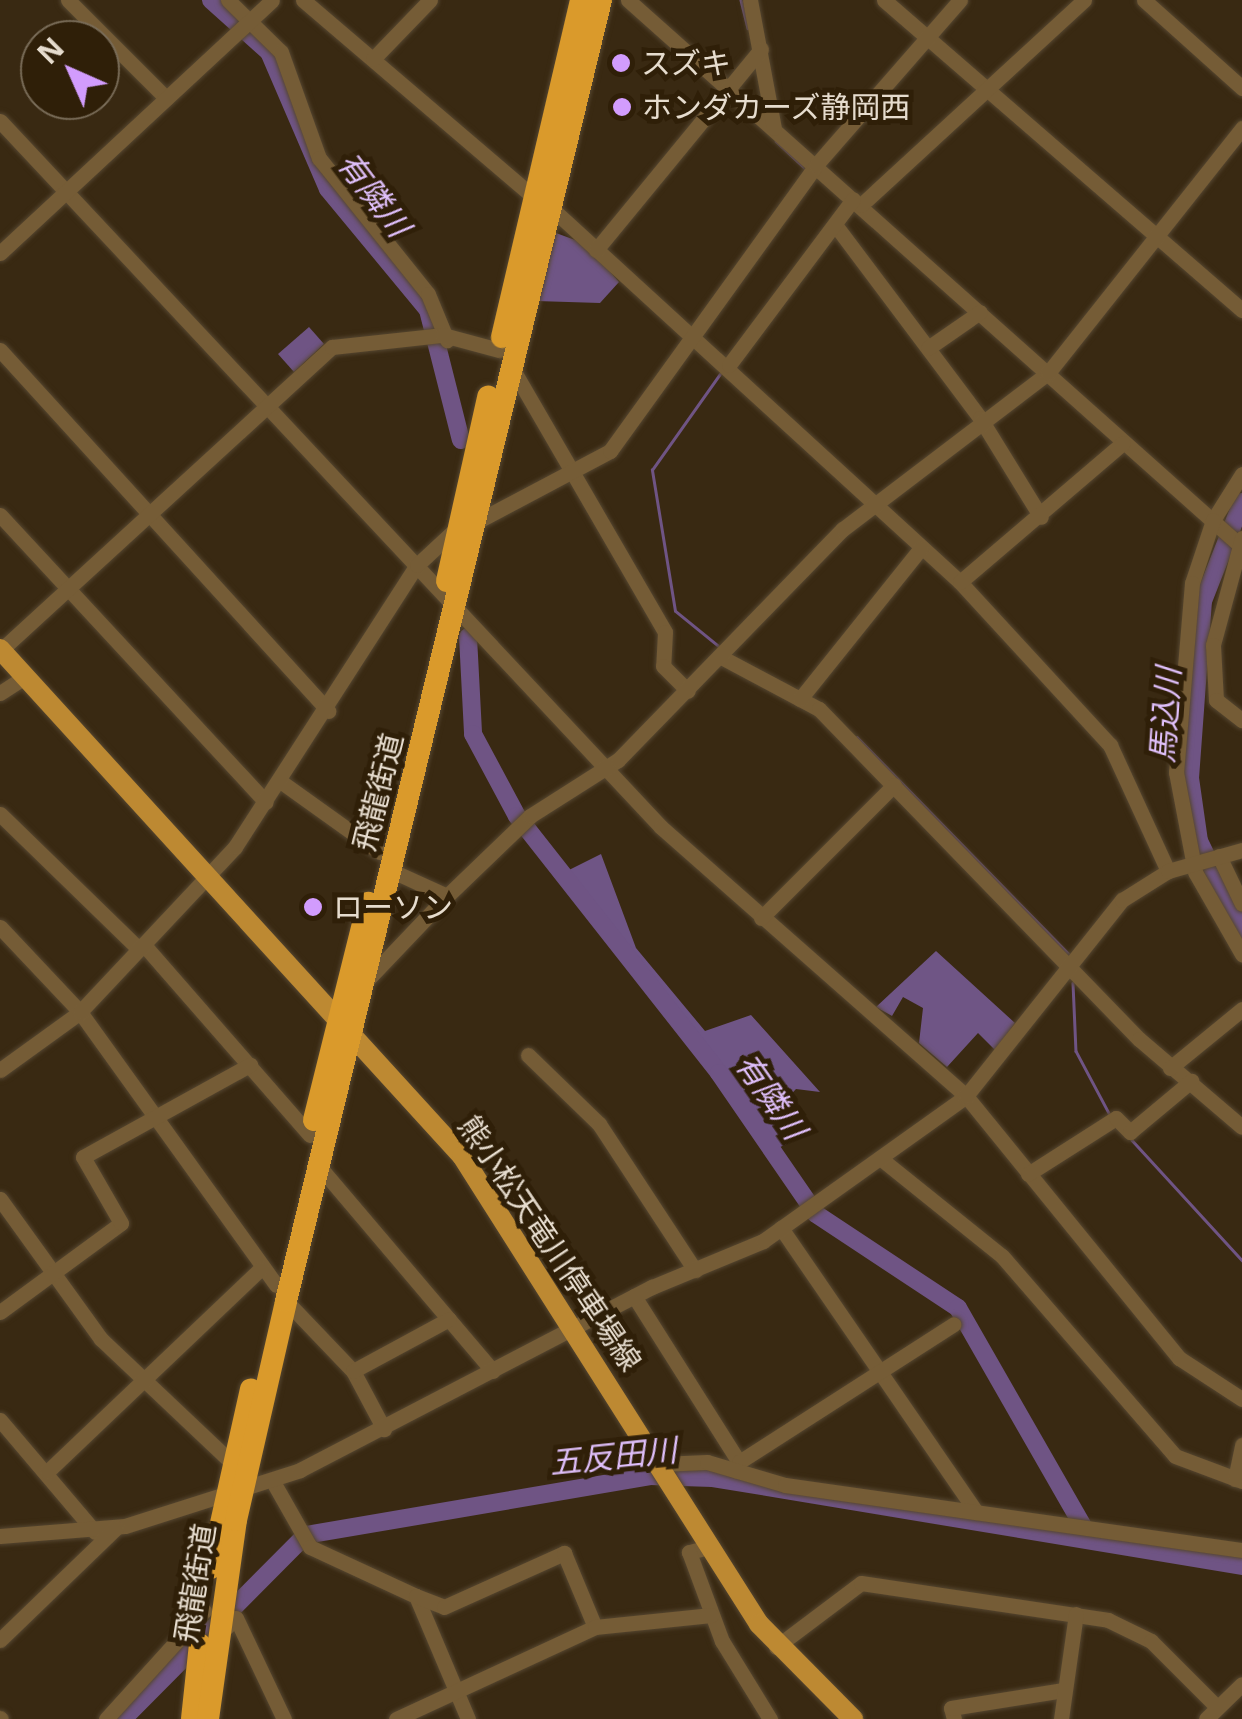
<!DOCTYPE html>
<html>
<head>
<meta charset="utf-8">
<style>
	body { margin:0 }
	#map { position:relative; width:1242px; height:1719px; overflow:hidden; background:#392912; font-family:"Noto Sans","Noto Sans JP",sans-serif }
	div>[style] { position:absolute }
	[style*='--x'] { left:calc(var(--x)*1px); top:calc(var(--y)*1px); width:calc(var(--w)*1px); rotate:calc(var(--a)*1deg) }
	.forest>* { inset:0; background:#6f5585 }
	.water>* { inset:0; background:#6f5484 }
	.stream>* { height:2.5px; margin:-1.25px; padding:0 1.25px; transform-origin:1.25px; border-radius:1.25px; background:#6f5484 }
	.river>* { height:18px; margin:-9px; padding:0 9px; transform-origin:9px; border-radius:9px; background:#6f5484 }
	.roads { filter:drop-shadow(0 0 2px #554630) drop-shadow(0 0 2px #554630) }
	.minor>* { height:15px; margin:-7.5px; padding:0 7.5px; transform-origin:7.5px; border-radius:7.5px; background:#755c36 }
	.major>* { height:20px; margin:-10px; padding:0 10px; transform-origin:10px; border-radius:10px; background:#bd8932 }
	.highway>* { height:22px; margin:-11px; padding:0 11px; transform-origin:11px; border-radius:11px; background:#da9a2b }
	.dots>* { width:28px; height:28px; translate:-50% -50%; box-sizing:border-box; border:5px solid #2f1f08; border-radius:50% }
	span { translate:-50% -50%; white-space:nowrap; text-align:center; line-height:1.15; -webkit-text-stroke:10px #2f1f08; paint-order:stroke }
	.poi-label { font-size:30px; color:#e6dcce }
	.left { translate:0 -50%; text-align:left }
	.street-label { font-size:30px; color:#e6dcce }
	.water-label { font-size:32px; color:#dfbffa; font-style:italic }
	.north { position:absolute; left:20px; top:20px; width:100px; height:100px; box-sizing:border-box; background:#2f1f08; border:2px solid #786b57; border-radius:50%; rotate:315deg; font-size:28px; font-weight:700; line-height:40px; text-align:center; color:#e6dcce }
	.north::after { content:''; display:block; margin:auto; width:35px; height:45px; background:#d29cfd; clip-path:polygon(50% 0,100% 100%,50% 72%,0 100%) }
</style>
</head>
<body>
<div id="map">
	<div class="forest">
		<div style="clip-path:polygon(556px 233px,586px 244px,619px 282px,600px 303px,536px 301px)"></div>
		<div style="clip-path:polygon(601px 854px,636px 948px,705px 1031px,751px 1015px,820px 1092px,796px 1089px,782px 1104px,804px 1136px,778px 1148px,569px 870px)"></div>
		<div style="clip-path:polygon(936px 951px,1015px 1023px,995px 1050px,978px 1033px,947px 1067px,919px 1043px,923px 1008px,903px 997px,892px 1016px,876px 1007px)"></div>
	</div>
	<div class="water">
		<div style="clip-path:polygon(309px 327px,324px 344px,294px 372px,278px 354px)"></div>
	</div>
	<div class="stream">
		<div style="--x:741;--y:0;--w:29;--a:76"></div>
		<div style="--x:776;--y:141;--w:42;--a:43.1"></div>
		<div style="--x:718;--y:646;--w:55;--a:-140.9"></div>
		<div style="--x:675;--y:611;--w:143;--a:-99.3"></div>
		<div style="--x:652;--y:470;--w:118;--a:-54.7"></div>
		<div style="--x:857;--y:737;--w:303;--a:45.7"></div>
		<div style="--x:1073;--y:983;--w:68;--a:87.5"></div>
		<div style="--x:1076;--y:1051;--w:72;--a:62"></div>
		<div style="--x:1132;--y:1140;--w:163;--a:47.5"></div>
	</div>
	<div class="river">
		<div style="--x:211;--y:0;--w:78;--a:41.9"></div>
		<div style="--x:269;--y:52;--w:149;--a:66.7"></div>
		<div style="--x:328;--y:189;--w:157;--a:50.4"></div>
		<div style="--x:428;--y:310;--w:134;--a:75.8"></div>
		<div style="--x:1242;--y:502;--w:106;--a:111.5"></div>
		<div style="--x:1203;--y:601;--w:177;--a:94.2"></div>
		<div style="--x:1190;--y:778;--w:64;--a:81.9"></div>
		<div style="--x:1199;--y:841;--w:98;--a:64"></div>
		<div style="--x:468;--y:637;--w:97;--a:87"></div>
		<div style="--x:473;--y:734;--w:93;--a:61.8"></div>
		<div style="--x:517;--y:816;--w:327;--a:51.8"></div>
		<div style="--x:719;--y:1073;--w:171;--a:55.5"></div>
		<div style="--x:816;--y:1214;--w:170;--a:33.5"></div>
		<div style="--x:958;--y:1308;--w:264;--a:60.2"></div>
		<div style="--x:123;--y:1719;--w:260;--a:-45.2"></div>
		<div style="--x:306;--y:1535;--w:349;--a:-9.7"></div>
		<div style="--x:650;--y:1476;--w:63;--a:1.8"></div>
		<div style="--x:713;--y:1478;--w:536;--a:9.44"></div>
	</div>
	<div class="roads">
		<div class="minor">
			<div style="--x:68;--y:0;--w:139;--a:45"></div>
			<div style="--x:228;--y:0;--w:74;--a:44.5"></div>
			<div style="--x:281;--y:52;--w:113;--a:70.3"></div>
			<div style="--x:319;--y:158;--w:174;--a:51.3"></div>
			<div style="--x:428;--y:294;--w:50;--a:67.6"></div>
			<div style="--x:303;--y:0;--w:299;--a:40.5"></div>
			<div style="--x:628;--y:0;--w:822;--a:41.7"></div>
			<div style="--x:750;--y:0;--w:130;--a:79.4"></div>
			<div style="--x:884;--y:0;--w:474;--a:40.9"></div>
			<div style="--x:1144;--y:0;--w:132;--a:41.9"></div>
			<div style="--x:373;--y:59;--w:82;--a:-46"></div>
			<div style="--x:0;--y:121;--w:967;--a:46.89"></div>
			<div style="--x:661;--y:827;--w:407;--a:41.4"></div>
			<div style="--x:966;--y:1096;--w:338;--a:50.9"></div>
			<div style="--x:1179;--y:1358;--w:75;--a:33.1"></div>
			<div style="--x:861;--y:205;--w:303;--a:-42.6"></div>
			<div style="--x:549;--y:206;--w:557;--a:42.45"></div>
			<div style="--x:960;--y:582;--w:222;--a:47.4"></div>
			<div style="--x:1110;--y:745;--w:139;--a:65.3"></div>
			<div style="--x:836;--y:226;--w:240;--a:53.1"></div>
			<div style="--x:980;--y:418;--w:116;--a:58.4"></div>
			<div style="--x:596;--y:250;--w:260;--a:-50.6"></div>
			<div style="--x:0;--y:253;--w:371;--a:-42.9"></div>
			<div style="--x:928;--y:348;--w:63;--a:-34.7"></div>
			<div style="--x:0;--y:350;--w:488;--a:47.7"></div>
			<div style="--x:729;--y:365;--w:207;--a:-53.2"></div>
			<div style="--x:512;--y:368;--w:305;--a:59.9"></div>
			<div style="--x:665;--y:632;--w:34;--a:93"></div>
			<div style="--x:663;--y:666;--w:35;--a:45"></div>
			<div style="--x:1242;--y:474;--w:54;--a:122.2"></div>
			<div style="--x:1213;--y:520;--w:66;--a:108.4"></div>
			<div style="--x:1192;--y:583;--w:190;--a:94.8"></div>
			<div style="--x:1176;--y:772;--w:102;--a:79.2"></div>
			<div style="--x:1195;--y:872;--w:95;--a:60.2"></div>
			<div style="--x:0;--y:515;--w:391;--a:47.2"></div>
			<div style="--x:476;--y:522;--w:152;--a:-27.9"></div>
			<div style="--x:610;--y:451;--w:352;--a:-54.2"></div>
			<div style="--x:816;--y:165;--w:219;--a:-48.9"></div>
			<div style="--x:1242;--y:538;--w:111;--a:105.2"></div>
			<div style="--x:1213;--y:645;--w:55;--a:86.9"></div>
			<div style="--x:1216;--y:700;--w:33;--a:38"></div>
			<div style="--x:960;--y:582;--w:214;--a:-40.5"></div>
			<div style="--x:1;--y:650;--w:449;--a:-42.5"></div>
			<div style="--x:332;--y:347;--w:112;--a:-6.2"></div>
			<div style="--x:443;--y:335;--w:58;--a:15"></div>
			<div style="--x:721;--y:657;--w:111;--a:28"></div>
			<div style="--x:819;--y:709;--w:460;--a:45.9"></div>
			<div style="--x:1139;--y:1039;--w:135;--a:40.5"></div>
			<div style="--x:0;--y:693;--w:30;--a:-33"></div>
			<div style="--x:800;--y:699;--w:193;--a:-51.3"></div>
			<div style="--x:280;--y:781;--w:122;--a:35.6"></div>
			<div style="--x:0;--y:814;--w:194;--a:44.2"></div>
			<div style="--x:1219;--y:856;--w:53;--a:64.4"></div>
			<div style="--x:390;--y:870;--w:63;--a:24.5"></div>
			<div style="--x:447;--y:896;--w:115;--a:-43.9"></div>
			<div style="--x:530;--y:816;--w:104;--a:-32.5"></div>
			<div style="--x:618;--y:760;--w:322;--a:-45.8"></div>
			<div style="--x:843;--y:529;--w:258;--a:-37.3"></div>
			<div style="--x:1048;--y:373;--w:313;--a:-51.6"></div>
			<div style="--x:761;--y:918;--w:188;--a:-45"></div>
			<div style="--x:0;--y:927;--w:117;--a:46.7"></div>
			<div style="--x:80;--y:1012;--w:336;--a:54.3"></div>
			<div style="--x:144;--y:945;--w:252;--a:48.9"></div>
			<div style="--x:366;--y:981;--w:117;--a:-46.4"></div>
			<div style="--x:528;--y:1055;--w:99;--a:44.2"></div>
			<div style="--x:599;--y:1124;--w:175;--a:56.7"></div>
			<div style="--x:1170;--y:1068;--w:93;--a:-39.3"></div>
			<div style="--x:0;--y:1070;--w:99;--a:-35.9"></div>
			<div style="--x:80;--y:1012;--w:226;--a:-46.8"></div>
			<div style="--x:235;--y:847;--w:336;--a:-57.2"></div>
			<div style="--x:417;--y:565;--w:54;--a:-42.8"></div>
			<div style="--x:880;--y:1158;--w:156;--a:38.8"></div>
			<div style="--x:1002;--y:1256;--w:264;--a:49.1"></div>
			<div style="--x:1175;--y:1456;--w:72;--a:20.5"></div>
			<div style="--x:318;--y:1165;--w:270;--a:49.7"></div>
			<div style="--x:1028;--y:1174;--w:104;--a:-32.5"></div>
			<div style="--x:1116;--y:1118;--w:20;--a:45"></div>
			<div style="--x:1130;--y:1132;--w:80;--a:-39.9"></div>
			<div style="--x:0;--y:1199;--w:173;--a:54.2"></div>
			<div style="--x:101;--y:1339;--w:180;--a:43.4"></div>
			<div style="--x:781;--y:1228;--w:345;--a:55.5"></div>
			<div style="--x:634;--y:1296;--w:196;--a:57.7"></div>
			<div style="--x:739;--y:1462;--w:9;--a:108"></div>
			<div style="--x:286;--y:1301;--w:97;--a:46.3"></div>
			<div style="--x:353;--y:1371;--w:66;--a:61.9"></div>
			<div style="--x:0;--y:1312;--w:150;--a:-36.3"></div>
			<div style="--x:121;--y:1223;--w:76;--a:-119.9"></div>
			<div style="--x:83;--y:1157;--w:191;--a:-28.9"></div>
			<div style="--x:353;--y:1371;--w:109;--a:-28.4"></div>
			<div style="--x:0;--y:1420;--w:147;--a:49.7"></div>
			<div style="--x:739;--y:1462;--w:255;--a:-32.7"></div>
			<div style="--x:660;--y:1464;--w:47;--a:-2.4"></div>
			<div style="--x:707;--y:1462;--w:81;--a:16.4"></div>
			<div style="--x:785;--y:1485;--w:462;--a:8.1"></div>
			<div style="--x:47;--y:1472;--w:294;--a:-43.6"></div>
			<div style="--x:1235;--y:1479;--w:35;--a:-78"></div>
			<div style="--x:272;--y:1480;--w:77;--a:60.4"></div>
			<div style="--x:310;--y:1547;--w:117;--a:24.8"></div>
			<div style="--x:416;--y:1596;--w:134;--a:67.1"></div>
			<div style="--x:0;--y:1536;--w:125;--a:-4.6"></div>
			<div style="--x:125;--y:1526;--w:184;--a:-17.7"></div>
			<div style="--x:300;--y:1470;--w:397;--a:-27.5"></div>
			<div style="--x:652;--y:1287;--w:120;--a:-22.5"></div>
			<div style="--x:763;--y:1241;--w:249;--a:-35.5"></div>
			<div style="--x:966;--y:1096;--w:251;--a:-51.5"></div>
			<div style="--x:1122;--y:900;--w:54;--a:-32.2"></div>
			<div style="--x:1168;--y:871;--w:77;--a:-15.8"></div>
			<div style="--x:712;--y:1546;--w:24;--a:165"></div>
			<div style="--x:689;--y:1552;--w:95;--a:69.7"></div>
			<div style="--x:722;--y:1641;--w:92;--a:58.4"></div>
			<div style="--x:416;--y:1596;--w:30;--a:21"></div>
			<div style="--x:444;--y:1607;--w:132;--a:-24.2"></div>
			<div style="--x:564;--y:1553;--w:80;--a:67.3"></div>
			<div style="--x:219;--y:1634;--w:23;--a:-43"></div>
			<div style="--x:236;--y:1618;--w:112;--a:64.6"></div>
			<div style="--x:0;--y:1640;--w:161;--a:-44"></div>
			<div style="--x:776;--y:1647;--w:106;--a:-37"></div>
			<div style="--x:861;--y:1583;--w:250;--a:8.5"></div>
			<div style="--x:1108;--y:1620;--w:48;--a:26"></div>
			<div style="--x:1151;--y:1641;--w:93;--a:45"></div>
			<div style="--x:0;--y:1718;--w:1;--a:45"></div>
			<div style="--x:106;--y:1719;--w:146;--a:-47.8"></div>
			<div style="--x:396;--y:1719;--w:219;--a:-24.8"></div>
			<div style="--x:595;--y:1627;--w:117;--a:-5.9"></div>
			<div style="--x:954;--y:1719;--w:11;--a:-105"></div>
			<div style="--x:951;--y:1708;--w:114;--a:-9.1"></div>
			<div style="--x:1061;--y:1719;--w:106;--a:-81.9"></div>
			<div style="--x:1206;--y:1719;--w:50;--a:-44.2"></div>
		</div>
		<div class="major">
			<div style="--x:0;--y:649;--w:686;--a:47.66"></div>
			<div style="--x:462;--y:1156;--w:554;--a:57.6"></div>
			<div style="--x:759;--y:1624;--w:134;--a:45.3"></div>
		</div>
		<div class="highway">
			<div style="--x:502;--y:337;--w:346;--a:-76.8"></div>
			<div style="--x:447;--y:581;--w:189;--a:-77.4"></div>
			<div style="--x:314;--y:1120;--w:224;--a:-76"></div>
			<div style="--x:211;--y:1568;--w:183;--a:-77.4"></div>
			<div style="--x:192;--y:1719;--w:75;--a:-83.9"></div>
			<div style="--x:208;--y:1719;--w:201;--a:-82"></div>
			<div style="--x:236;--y:1520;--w:225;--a:-77.1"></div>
			<div style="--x:286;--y:1301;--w:1339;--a:-76.39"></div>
		</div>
	</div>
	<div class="dots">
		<div style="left:621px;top:63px;background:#d29cfd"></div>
		<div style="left:622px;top:107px;background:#d29cfd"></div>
		<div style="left:313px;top:907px;background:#d29cfd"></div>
	</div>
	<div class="poi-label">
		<span class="left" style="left:641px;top:63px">スズキ</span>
		<span class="left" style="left:642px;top:107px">ホンダカーズ静岡西</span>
		<span class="left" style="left:333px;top:907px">ローソン</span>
	</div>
	<div class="street-label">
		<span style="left:378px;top:792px;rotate:-76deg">飛龍街道</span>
		<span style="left:550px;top:1243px;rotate:56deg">熊小松天竜川停車場線</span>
		<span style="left:195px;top:1583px;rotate:-81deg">飛龍街道</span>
	</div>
	<div class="water-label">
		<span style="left:374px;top:194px;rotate:53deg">有隣川</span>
		<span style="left:1165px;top:715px;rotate:-86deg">馬込川</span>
		<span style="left:771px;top:1096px;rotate:55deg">有隣川</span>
		<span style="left:613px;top:1456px;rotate:-6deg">五反田川</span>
	</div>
	<div class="north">N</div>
</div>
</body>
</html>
